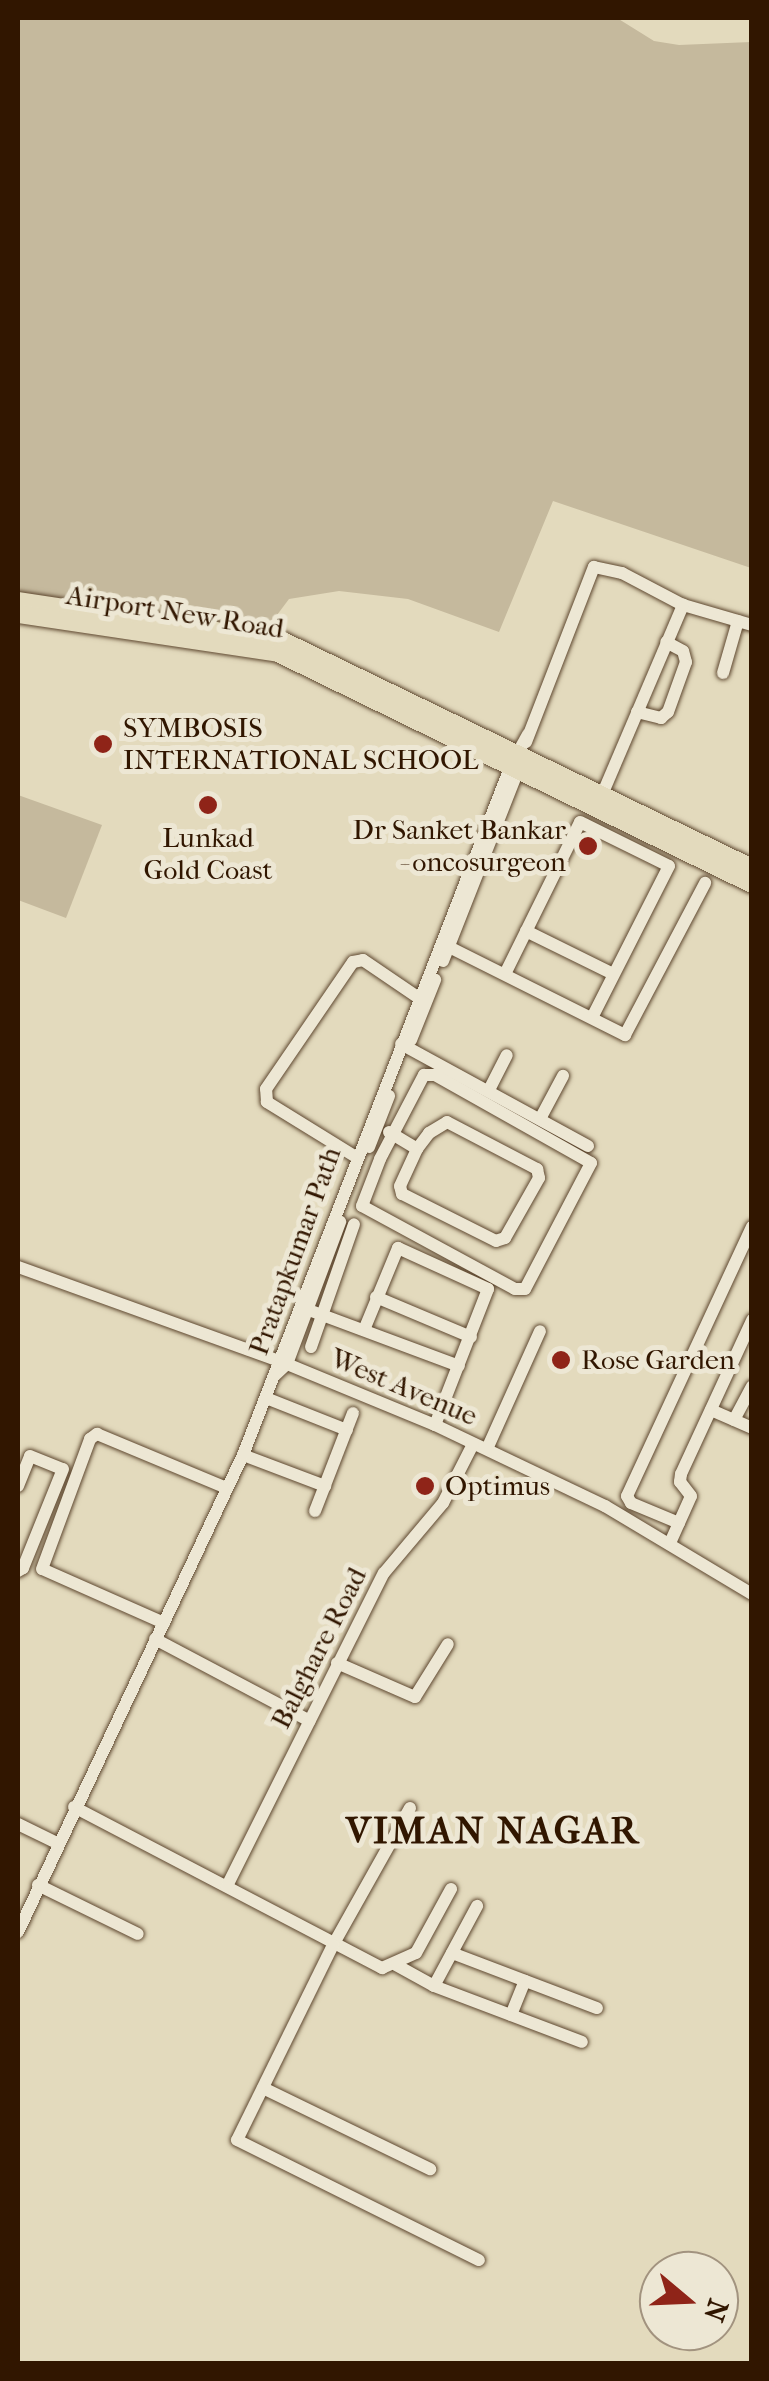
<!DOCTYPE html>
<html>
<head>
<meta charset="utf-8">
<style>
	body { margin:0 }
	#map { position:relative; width:769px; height:2381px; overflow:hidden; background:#e3dabd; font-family:"IM FELL French Canon",serif }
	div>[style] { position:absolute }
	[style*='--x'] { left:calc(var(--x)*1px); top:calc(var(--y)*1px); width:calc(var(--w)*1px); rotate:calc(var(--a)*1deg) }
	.green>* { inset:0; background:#c5b99d }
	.roads { filter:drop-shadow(0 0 2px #5e472f) drop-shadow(0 0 2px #5e472f) }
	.minor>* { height:12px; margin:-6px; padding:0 6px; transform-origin:6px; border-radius:6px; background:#ede7d4 }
	.major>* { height:18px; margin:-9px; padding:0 9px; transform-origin:9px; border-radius:9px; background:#e3dabd }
	.dots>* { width:28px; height:28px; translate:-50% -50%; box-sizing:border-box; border:5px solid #ede7d4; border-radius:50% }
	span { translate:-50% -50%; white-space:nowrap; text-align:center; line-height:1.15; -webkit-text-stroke:10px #ede7d4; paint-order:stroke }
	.street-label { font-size:28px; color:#311600 }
	.poi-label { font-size:28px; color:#311600 }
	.left { translate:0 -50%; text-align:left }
	.right { translate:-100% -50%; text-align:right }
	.district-label { font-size:38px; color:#311600; font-weight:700; letter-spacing:2.5px }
	.frame { position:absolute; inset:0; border:20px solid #311600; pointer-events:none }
	.north { position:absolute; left:639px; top:2251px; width:100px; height:100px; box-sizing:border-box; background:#ede7d4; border:2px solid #a2937f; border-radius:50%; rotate:109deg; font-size:28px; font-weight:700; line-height:40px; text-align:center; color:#311600 }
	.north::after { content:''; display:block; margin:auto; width:35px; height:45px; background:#8f2418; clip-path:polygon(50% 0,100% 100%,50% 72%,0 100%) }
</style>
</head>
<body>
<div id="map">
	<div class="green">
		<div style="clip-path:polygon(18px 18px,617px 18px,654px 41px,679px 45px,751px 42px,751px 568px,553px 501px,499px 632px,408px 599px,339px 591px,289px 599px,265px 631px,18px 596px)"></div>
		<div style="clip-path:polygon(18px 795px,102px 825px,66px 918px,18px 900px)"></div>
	</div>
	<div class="roads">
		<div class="minor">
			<div style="--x:723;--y:673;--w:54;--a:-73.9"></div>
			<div style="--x:637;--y:712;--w:25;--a:14"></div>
			<div style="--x:661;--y:718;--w:9;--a:-41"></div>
			<div style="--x:668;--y:712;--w:53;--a:-70.2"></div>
			<div style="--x:686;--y:662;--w:11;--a:-105"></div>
			<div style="--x:683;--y:651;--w:19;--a:-152"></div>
			<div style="--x:526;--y:742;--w:188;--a:-68.8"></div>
			<div style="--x:594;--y:567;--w:29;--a:12"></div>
			<div style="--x:622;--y:573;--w:69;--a:27.7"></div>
			<div style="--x:683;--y:605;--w:72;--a:16.2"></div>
			<div style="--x:602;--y:795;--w:207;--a:-66.9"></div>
			<div style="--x:526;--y:931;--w:97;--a:26.3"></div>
			<div style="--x:449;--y:947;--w:197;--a:26.6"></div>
			<div style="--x:625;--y:1035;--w:172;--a:-62.2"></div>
			<div style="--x:443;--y:961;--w:210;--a:-68.5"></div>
			<div style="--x:505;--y:974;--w:169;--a:-63.7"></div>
			<div style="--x:580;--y:822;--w:99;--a:26.3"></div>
			<div style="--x:669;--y:866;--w:168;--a:116.9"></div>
			<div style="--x:411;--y:1040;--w:65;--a:-68.2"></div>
			<div style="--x:401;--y:1044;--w:213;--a:28.6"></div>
			<div style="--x:424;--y:1075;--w:11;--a:0"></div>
			<div style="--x:435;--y:1075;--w:179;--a:29.4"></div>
			<div style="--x:591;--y:1163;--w:142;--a:117.6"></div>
			<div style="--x:525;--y:1289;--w:10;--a:180"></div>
			<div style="--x:515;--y:1289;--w:174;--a:-151.5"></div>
			<div style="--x:362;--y:1206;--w:50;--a:-69"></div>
			<div style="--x:380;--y:1159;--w:95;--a:-62.4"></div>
			<div style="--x:489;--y:1090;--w:39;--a:-63"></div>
			<div style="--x:540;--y:1119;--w:49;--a:-61.9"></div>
			<div style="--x:389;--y:1132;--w:33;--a:31"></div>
			<div style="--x:417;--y:1149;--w:20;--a:-53"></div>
			<div style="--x:429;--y:1133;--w:21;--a:-31"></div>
			<div style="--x:447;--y:1122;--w:102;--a:27.6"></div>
			<div style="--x:537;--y:1169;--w:9;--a:77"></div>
			<div style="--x:539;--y:1178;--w:69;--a:119.5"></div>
			<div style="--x:505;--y:1238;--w:9;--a:162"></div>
			<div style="--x:496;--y:1241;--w:105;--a:-153.4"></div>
			<div style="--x:402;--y:1194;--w:8;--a:-104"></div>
			<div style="--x:400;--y:1186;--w:41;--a:-65.3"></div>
			<div style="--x:369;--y:1147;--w:55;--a:-68.6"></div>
			<div style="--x:356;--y:1157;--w:105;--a:-148.3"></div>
			<div style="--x:267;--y:1102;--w:13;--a:-94"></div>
			<div style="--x:266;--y:1089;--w:154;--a:-55.6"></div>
			<div style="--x:353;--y:962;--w:10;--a:-11"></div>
			<div style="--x:363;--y:960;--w:68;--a:34.2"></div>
			<div style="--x:18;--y:1267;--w:286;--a:19.8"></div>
			<div style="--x:287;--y:1364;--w:160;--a:22.4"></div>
			<div style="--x:435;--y:1425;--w:188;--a:25.5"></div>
			<div style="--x:605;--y:1506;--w:171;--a:30.9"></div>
			<div style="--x:376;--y:1297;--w:103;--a:22.8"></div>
			<div style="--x:306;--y:1309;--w:163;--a:20.4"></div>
			<div style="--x:364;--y:1330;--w:89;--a:-67.5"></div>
			<div style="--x:398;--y:1248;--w:99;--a:24.5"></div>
			<div style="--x:488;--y:1289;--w:146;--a:111.3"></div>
			<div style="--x:311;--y:1347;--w:130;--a:-70.7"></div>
			<div style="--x:275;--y:1375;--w:16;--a:-43"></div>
			<div style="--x:287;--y:1364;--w:152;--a:-69.5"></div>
			<div style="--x:266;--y:1398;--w:87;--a:21.6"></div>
			<div style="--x:711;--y:1410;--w:45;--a:23.7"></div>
			<div style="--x:734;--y:1420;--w:38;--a:-62"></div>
			<div style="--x:487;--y:1449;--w:129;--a:-65.8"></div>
			<div style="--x:243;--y:1455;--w:88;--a:20.7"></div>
			<div style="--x:18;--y:1486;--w:32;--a:-68"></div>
			<div style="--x:30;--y:1456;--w:35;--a:22"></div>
			<div style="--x:63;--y:1469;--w:107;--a:112"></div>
			<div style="--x:23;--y:1568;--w:6;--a:149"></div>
			<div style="--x:315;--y:1511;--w:105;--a:-68.8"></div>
			<div style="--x:679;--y:1523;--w:52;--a:-157.4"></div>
			<div style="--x:631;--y:1503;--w:8;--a:-120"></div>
			<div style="--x:627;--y:1496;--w:297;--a:-65.1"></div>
			<div style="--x:670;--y:1543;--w:51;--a:-65.9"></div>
			<div style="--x:691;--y:1496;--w:18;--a:-128"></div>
			<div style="--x:680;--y:1482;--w:8;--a:-83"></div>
			<div style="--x:681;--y:1474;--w:170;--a:-65.2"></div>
			<div style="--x:164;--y:1623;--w:133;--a:-156.1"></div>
			<div style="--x:42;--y:1569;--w:139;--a:-69.7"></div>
			<div style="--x:90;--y:1439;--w:9;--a:-36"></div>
			<div style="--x:97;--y:1434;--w:141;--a:22.6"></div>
			<div style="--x:155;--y:1639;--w:175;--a:27.9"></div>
			<div style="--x:337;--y:1663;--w:85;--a:23.6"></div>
			<div style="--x:415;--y:1697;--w:62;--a:-58.1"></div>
			<div style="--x:74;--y:1807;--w:348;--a:27.6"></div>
			<div style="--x:382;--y:1968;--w:37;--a:-24"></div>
			<div style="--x:416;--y:1953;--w:73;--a:-61.3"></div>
			<div style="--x:410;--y:1808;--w:157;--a:119.3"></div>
			<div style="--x:333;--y:1945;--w:217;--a:116.2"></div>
			<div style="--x:237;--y:2140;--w:270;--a:26.4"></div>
			<div style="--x:18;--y:1824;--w:43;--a:26"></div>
			<div style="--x:38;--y:1885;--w:111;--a:26.1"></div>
			<div style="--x:227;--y:1886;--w:350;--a:-63.4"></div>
			<div style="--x:384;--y:1573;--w:92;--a:-49.9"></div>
			<div style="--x:443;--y:1503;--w:66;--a:-63"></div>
			<div style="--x:18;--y:1932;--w:527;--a:-64.75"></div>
			<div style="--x:243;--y:1455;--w:740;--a:-68.77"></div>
			<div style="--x:511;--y:765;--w:35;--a:-61"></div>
			<div style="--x:452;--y:1953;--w:155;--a:20.8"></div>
			<div style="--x:396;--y:1965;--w:43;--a:28.9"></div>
			<div style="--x:434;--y:1986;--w:91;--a:-61.7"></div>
			<div style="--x:434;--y:1986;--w:158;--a:20.7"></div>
			<div style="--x:511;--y:2015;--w:37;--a:-68"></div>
			<div style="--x:263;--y:2088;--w:186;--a:25.9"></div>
		</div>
		<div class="major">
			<div style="--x:18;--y:601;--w:268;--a:8.6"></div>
			<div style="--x:283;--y:641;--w:521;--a:25.83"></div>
			<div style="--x:18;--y:614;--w:263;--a:8.5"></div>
			<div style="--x:278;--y:653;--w:527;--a:25.98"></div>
		</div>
	</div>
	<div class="dots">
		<div style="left:103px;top:744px;background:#8f2418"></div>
		<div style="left:208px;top:805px;background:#8f2418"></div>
		<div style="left:588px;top:846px;background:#8f2418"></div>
		<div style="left:561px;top:1360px;background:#8f2418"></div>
		<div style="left:425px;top:1486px;background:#8f2418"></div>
	</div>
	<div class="street-label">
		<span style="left:175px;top:612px;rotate:9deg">Airport New Road</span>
		<span style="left:295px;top:1251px;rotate:-70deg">Pratapkumar Path</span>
		<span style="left:404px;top:1387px;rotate:23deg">West Avenue</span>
		<span style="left:319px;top:1648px;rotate:-63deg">Balghare Road</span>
	</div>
	<div class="poi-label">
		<span class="left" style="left:123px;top:744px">SYMBOSIS<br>INTERNATIONAL SCHOOL</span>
		<span class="right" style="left:566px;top:846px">Dr Sanket Bankar<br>- oncosurgeon</span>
		<span style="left:208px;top:854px">Lunkad<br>Gold Coast</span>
		<span class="left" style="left:581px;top:1360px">Rose Garden</span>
		<span class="left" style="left:445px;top:1486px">Optimus</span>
	</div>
	<div class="district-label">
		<span style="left:493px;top:1831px">VIMAN NAGAR</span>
	</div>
	<div class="frame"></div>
	<div class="north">N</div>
</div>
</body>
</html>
